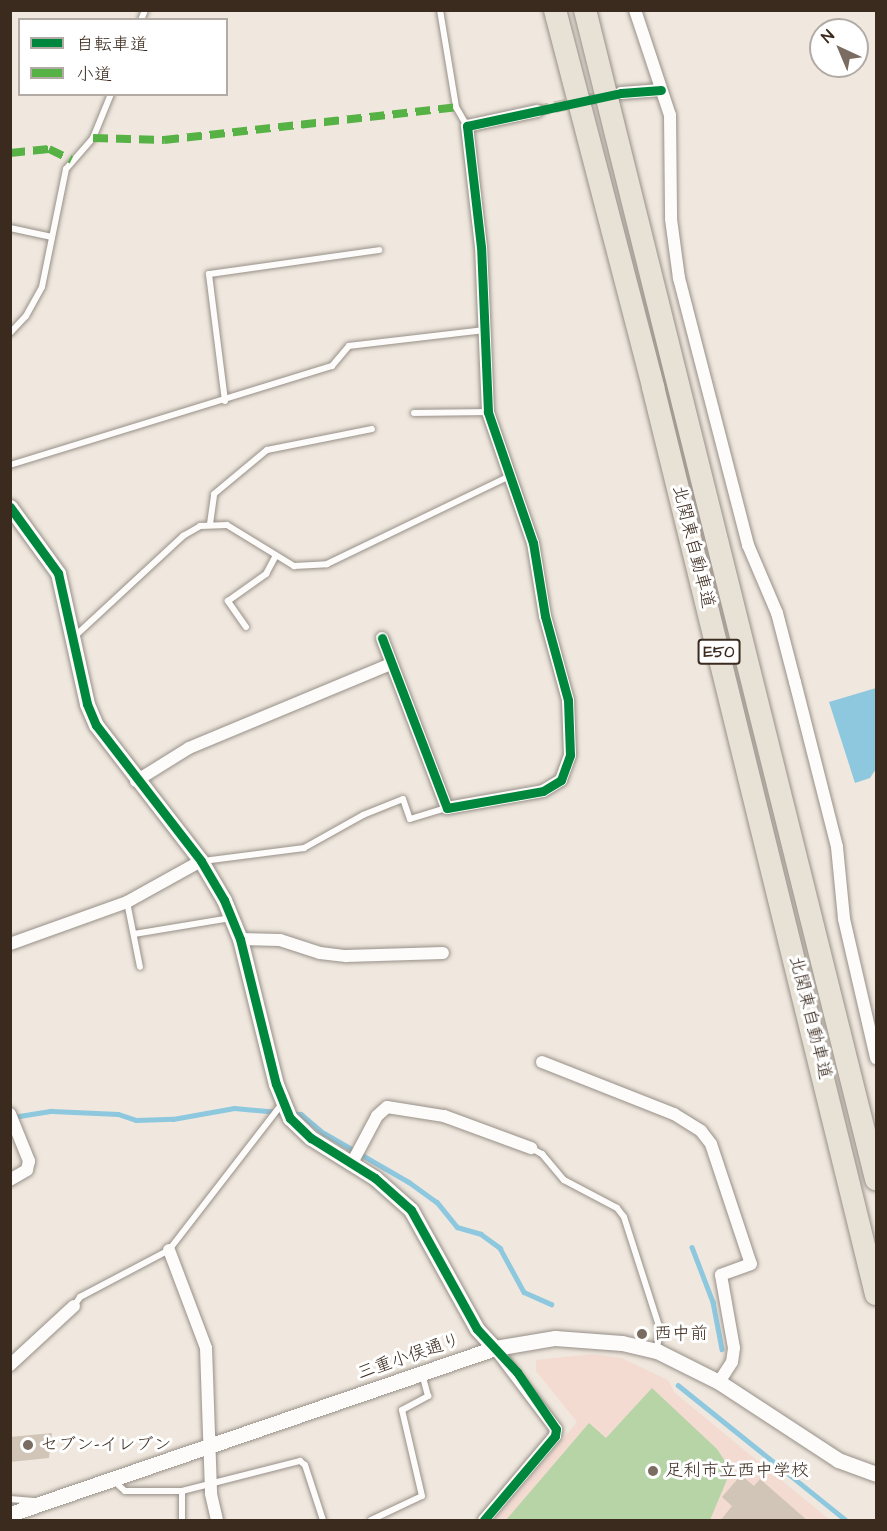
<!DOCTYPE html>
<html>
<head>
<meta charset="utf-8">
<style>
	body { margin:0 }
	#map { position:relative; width:887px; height:1531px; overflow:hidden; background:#f0e8de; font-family:"Architects Daughter","Klee One",sans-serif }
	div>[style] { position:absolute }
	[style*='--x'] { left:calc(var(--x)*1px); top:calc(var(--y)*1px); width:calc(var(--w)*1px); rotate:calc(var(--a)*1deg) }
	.built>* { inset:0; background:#f4dbd1 }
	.green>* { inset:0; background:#b7d4a7 }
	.water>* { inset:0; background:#8dc8df }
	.stream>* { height:4.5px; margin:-2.25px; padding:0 2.25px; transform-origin:2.25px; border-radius:2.25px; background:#8dc8df }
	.building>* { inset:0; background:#d0c5b7 }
	.minor-tunnel>* { height:12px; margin-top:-6px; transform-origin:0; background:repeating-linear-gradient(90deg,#ccc2b8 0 12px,transparent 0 18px) }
	.roads { filter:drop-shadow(0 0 2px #979089) drop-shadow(0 0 2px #979089) }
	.service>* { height:6px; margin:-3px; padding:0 3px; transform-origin:3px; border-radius:3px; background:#fdfcfa }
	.minor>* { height:12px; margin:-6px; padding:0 6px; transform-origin:6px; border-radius:6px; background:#fdfcfa }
	.tertiary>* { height:15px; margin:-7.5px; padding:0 7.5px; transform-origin:7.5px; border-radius:7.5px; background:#fdfcfa }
	.motorway>* { height:22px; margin:-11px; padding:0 11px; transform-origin:11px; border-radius:11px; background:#e8e2d6 }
	.quiet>* { height:8px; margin-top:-4px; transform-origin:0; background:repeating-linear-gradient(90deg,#57b245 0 15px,transparent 0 23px) }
	.cycleway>* { height:9px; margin:-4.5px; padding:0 4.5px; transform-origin:4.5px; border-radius:4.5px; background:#00873e }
	.dots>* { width:16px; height:16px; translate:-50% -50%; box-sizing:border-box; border:3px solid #fff; border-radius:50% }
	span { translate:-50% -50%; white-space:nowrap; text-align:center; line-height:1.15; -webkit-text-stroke:6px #fff; paint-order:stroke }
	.shield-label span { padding:2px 4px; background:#fff; border:2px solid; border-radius:4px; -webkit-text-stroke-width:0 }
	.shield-label { font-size:16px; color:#3b2a1e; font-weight:700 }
	.street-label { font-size:18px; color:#3b2a1e }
	.poi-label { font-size:18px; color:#3b2a1e }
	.left { translate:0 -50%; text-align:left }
	.frame { position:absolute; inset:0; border:12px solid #3b2a1e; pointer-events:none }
	.legend { position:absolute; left:18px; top:18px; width:210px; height:78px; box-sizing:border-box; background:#fff; border:2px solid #b1aaa5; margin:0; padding:8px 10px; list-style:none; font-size:18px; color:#3b2a1e }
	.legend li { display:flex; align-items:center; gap:12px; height:30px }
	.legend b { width:30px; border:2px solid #b1aaa5 }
	.north { position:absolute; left:809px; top:18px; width:60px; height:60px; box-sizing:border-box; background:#fff; border:2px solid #b1aaa5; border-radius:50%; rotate:316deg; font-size:16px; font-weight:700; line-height:24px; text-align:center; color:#3b2a1e }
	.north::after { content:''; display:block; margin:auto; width:21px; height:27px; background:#7a6c61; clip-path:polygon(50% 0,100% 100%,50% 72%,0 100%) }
</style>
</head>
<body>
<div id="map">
	<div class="built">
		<div style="clip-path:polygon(592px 1354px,622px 1358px,668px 1380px,675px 1393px,830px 1520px,494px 1520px,577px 1422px,536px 1371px,536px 1360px)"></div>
	</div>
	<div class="green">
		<div style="clip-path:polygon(652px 1388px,717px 1449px,731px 1470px,710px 1520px,506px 1520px,589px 1423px,606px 1438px)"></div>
	</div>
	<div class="water">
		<div style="clip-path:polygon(876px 688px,876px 769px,870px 778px,855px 783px,829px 702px)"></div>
	</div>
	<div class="stream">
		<div style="--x:292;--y:1114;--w:9;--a:0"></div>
		<div style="--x:301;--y:1114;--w:30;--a:40"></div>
		<div style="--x:324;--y:1133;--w:98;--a:30"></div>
		<div style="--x:409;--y:1182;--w:34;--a:36"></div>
		<div style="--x:437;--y:1202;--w:32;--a:51"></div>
		<div style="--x:457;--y:1227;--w:25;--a:16"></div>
		<div style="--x:481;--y:1234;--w:24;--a:36"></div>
		<div style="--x:500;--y:1248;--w:50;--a:61.4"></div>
		<div style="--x:524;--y:1292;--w:30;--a:24"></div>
		<div style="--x:13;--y:1117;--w:39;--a:-9"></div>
		<div style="--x:52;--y:1111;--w:66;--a:2.6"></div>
		<div style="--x:118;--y:1114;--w:19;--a:18"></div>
		<div style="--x:136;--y:1120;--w:37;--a:-2"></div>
		<div style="--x:173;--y:1119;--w:62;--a:-10.2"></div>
		<div style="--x:234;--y:1108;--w:44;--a:5.2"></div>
		<div style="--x:692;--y:1247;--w:59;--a:69.1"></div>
		<div style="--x:713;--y:1302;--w:48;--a:79.2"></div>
		<div style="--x:678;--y:1385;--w:216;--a:38.8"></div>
	</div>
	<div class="building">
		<div style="clip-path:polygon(52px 1433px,49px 1458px,10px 1462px,10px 1437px)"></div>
		<div style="clip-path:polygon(741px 1475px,754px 1486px,760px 1479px,808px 1521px,720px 1521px,732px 1506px,722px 1497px)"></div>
	</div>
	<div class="minor-tunnel">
		<div style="--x:537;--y:111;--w:76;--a:-12.2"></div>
	</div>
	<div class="roads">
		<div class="service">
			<div style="--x:440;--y:10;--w:98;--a:80.6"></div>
			<div style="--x:456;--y:107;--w:22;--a:60"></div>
			<div style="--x:141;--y:20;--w:11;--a:-68"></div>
			<div style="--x:10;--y:228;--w:43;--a:12.1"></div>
			<div style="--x:10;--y:333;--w:23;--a:-47"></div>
			<div style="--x:26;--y:316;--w:33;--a:-61"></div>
			<div style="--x:42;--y:287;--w:120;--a:-78.5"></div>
			<div style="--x:66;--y:169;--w:41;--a:-48.9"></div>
			<div style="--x:93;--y:138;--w:48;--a:-67.8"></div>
			<div style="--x:225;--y:401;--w:128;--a:-97.2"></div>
			<div style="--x:209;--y:274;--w:172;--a:-8"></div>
			<div style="--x:414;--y:413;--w:74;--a:-0.8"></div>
			<div style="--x:10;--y:465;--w:337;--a:-17.1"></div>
			<div style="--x:332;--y:366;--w:26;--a:-50"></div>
			<div style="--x:349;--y:346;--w:138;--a:-6.7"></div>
			<div style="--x:210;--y:524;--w:30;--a:-82"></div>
			<div style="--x:214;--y:494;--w:69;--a:-39.7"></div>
			<div style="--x:267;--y:450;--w:107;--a:-11.3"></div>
			<div style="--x:246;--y:627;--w:32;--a:-125"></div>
			<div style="--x:228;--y:601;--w:47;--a:-35.4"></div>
			<div style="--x:266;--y:574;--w:19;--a:-62"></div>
			<div style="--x:74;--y:637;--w:149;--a:-42.8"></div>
			<div style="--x:183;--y:536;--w:20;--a:-30"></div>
			<div style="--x:200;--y:526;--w:27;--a:-2"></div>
			<div style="--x:227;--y:525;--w:79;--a:31.5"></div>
			<div style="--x:294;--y:566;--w:33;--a:-3"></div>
			<div style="--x:327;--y:564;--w:203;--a:-25.7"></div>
			<div style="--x:203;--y:861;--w:102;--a:-7.3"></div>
			<div style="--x:304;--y:848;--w:68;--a:-29.2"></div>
			<div style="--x:363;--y:815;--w:43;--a:-21.8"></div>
			<div style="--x:403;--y:799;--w:21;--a:71"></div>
			<div style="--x:410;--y:819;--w:39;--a:-17"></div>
			<div style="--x:127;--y:902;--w:66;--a:78.7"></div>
			<div style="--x:134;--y:934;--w:98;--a:-9.4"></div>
			<div style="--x:531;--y:1148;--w:13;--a:29"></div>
			<div style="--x:542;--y:1154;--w:34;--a:50"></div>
			<div style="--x:564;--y:1180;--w:60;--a:27.8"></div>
			<div style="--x:617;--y:1208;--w:11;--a:52"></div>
			<div style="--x:624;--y:1217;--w:118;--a:72.2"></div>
			<div style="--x:660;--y:1329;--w:20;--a:99"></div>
			<div style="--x:74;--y:1306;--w:11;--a:-56"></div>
			<div style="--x:80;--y:1297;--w:101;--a:-27.8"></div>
			<div style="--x:169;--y:1250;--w:185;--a:-52.3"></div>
			<div style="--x:113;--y:1480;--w:16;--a:43"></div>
			<div style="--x:125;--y:1491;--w:57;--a:0"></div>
			<div style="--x:182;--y:1491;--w:122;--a:-14.3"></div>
			<div style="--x:300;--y:1461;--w:6;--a:39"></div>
			<div style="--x:305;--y:1465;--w:58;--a:71.9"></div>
			<div style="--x:10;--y:1499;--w:24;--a:5"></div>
			<div style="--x:182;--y:1520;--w:29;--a:-90"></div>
			<div style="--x:371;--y:1520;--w:56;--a:-25.2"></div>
			<div style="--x:422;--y:1496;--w:88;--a:-103.1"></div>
			<div style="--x:402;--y:1410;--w:30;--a:-28"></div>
			<div style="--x:428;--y:1396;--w:23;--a:-105"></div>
		</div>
		<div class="minor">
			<div style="--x:635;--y:10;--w:111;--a:71.6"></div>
			<div style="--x:670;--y:115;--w:104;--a:89.4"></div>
			<div style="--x:671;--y:219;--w:60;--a:82.3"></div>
			<div style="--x:679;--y:278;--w:276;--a:75.5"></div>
			<div style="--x:748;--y:545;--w:74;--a:66.9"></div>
			<div style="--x:777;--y:613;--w:71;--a:75.4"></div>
			<div style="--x:795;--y:682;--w:170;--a:75.7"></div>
			<div style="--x:837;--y:847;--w:72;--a:84.4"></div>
			<div style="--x:844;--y:919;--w:143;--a:77"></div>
			<div style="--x:621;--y:93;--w:40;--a:-4.3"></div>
			<div style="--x:382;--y:638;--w:182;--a:69.1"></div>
			<div style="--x:447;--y:808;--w:97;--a:-10"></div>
			<div style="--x:543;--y:791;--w:21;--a:-31"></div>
			<div style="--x:561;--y:780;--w:27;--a:-70"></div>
			<div style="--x:570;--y:755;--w:55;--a:-92.1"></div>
			<div style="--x:568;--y:700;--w:87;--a:-105.3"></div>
			<div style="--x:545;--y:616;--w:74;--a:-99.3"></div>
			<div style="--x:533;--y:543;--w:139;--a:-109"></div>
			<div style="--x:488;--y:412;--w:165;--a:-92.4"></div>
			<div style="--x:481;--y:247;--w:122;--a:-96.6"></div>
			<div style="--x:467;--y:126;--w:72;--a:-12.1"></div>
			<div style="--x:136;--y:781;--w:62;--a:-31.9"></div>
			<div style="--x:189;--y:748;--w:219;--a:-22.6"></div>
			<div style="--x:240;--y:939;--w:40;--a:1.4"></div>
			<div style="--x:280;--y:940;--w:42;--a:18"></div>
			<div style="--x:320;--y:953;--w:26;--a:7"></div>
			<div style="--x:346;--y:956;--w:97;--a:-1.8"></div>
			<div style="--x:10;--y:944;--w:124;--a:-19.7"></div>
			<div style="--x:127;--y:902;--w:85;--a:-29"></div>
			<div style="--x:542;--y:1062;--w:142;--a:21.5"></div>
			<div style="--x:674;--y:1114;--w:32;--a:32"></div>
			<div style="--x:701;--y:1131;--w:16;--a:52"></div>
			<div style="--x:711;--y:1144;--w:126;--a:71.6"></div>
			<div style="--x:751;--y:1264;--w:32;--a:160"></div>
			<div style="--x:721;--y:1275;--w:74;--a:79.9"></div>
			<div style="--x:734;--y:1348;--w:14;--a:98"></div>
			<div style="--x:732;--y:1362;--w:24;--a:123"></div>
			<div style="--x:10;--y:1114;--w:51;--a:68"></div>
			<div style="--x:29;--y:1161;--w:9;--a:103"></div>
			<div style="--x:27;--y:1170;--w:20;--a:150"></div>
			<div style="--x:352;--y:1163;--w:53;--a:-62"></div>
			<div style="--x:377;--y:1116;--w:13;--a:-42"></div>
			<div style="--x:387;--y:1107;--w:58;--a:9"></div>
			<div style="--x:444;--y:1116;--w:93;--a:20.2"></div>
			<div style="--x:169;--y:1250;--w:105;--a:69.3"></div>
			<div style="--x:206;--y:1348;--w:146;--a:88"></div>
			<div style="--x:211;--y:1494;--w:27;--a:77"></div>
			<div style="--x:10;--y:1365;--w:87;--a:-42.7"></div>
			<div style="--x:484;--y:1520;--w:110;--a:-49.8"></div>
			<div style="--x:555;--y:1436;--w:7;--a:-82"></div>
			<div style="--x:556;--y:1429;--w:101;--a:-127"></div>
		</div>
		<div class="tertiary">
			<div style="--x:10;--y:507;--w:82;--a:54"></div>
			<div style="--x:58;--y:573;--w:134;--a:77.5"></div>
			<div style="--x:87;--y:704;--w:23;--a:67"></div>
			<div style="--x:96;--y:725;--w:172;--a:52.3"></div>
			<div style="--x:201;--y:861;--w:45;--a:59.5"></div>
			<div style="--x:224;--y:900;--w:42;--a:67.7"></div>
			<div style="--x:240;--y:939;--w:149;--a:76.1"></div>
			<div style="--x:276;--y:1084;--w:37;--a:68"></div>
			<div style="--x:290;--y:1118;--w:29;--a:44"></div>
			<div style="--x:311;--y:1138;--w:75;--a:32"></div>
			<div style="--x:375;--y:1178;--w:48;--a:41.6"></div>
			<div style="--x:411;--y:1210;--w:136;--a:61"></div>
			<div style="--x:477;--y:1329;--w:26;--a:47"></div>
			<div style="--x:10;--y:1514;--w:513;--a:-18.89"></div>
			<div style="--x:495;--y:1348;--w:61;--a:-9.5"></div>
			<div style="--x:555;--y:1338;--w:67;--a:4.3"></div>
			<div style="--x:622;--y:1343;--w:36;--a:13"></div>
			<div style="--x:657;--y:1351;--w:69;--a:26.6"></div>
			<div style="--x:719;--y:1382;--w:142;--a:33.2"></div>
			<div style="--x:838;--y:1460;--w:40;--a:20.2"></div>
		</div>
		<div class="motorway">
			<div style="--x:555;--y:10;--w:390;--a:75.4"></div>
			<div style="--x:653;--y:387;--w:934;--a:76.19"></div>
			<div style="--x:585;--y:10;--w:1205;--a:76.02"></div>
		</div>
	</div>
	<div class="quiet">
		<div style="--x:93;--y:138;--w:71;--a:1.6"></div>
		<div style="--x:164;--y:140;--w:294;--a:-6.4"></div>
		<div style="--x:10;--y:153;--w:39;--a:-6"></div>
		<div style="--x:49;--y:149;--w:25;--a:26"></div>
	</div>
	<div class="cycleway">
		<div style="--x:10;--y:507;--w:82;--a:54"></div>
		<div style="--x:58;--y:573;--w:134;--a:77.5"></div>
		<div style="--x:87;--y:704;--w:23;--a:67"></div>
		<div style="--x:96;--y:725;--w:172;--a:52.3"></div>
		<div style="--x:201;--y:861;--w:45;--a:59.5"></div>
		<div style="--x:224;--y:900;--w:42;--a:67.7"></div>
		<div style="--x:240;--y:939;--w:149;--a:76.1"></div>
		<div style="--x:276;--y:1084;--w:37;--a:68"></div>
		<div style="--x:290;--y:1118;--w:29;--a:44"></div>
		<div style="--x:311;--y:1138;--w:75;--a:32"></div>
		<div style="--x:375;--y:1178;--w:48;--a:41.6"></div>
		<div style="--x:411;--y:1210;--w:136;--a:61"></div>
		<div style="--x:477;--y:1329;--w:59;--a:47.1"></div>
		<div style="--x:517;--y:1372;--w:69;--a:55.6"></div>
		<div style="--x:556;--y:1429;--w:7;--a:98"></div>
		<div style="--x:555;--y:1436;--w:110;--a:130.2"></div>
		<div style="--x:382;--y:638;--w:182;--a:69.1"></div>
		<div style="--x:447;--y:808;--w:97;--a:-10"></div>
		<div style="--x:543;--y:791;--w:21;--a:-31"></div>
		<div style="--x:561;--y:780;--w:27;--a:-70"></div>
		<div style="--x:570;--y:755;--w:55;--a:-92.1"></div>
		<div style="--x:568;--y:700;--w:87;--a:-105.3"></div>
		<div style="--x:545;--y:616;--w:74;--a:-99.3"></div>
		<div style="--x:533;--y:543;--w:139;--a:-109"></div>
		<div style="--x:488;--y:412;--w:165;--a:-92.4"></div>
		<div style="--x:481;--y:247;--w:122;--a:-96.6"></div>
		<div style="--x:467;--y:126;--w:157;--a:-12.1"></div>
		<div style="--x:621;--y:93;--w:40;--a:-4.3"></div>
	</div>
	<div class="dots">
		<div style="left:642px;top:1334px;background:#7a6c61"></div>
		<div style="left:28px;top:1445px;background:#7a6c61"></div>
		<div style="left:653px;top:1471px;background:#7a6c61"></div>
	</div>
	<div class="shield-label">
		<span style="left:719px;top:652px">E50</span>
	</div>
	<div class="street-label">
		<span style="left:693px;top:547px;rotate:76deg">北関東自動車道</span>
		<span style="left:810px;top:1018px;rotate:76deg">北関東自動車道</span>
		<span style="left:409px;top:1357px;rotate:-19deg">三重小俣通り</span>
	</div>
	<div class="poi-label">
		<span class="left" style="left:654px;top:1334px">西中前</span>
		<span class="left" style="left:40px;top:1445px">セブン-イレブン</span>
		<span class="left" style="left:665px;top:1471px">足利市立西中学校</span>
	</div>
	<div class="frame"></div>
	<ul class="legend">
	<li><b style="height:8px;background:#00873e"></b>自転車道</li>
	<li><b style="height:8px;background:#57b245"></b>小道</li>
	</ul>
	<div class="north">N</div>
</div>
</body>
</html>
